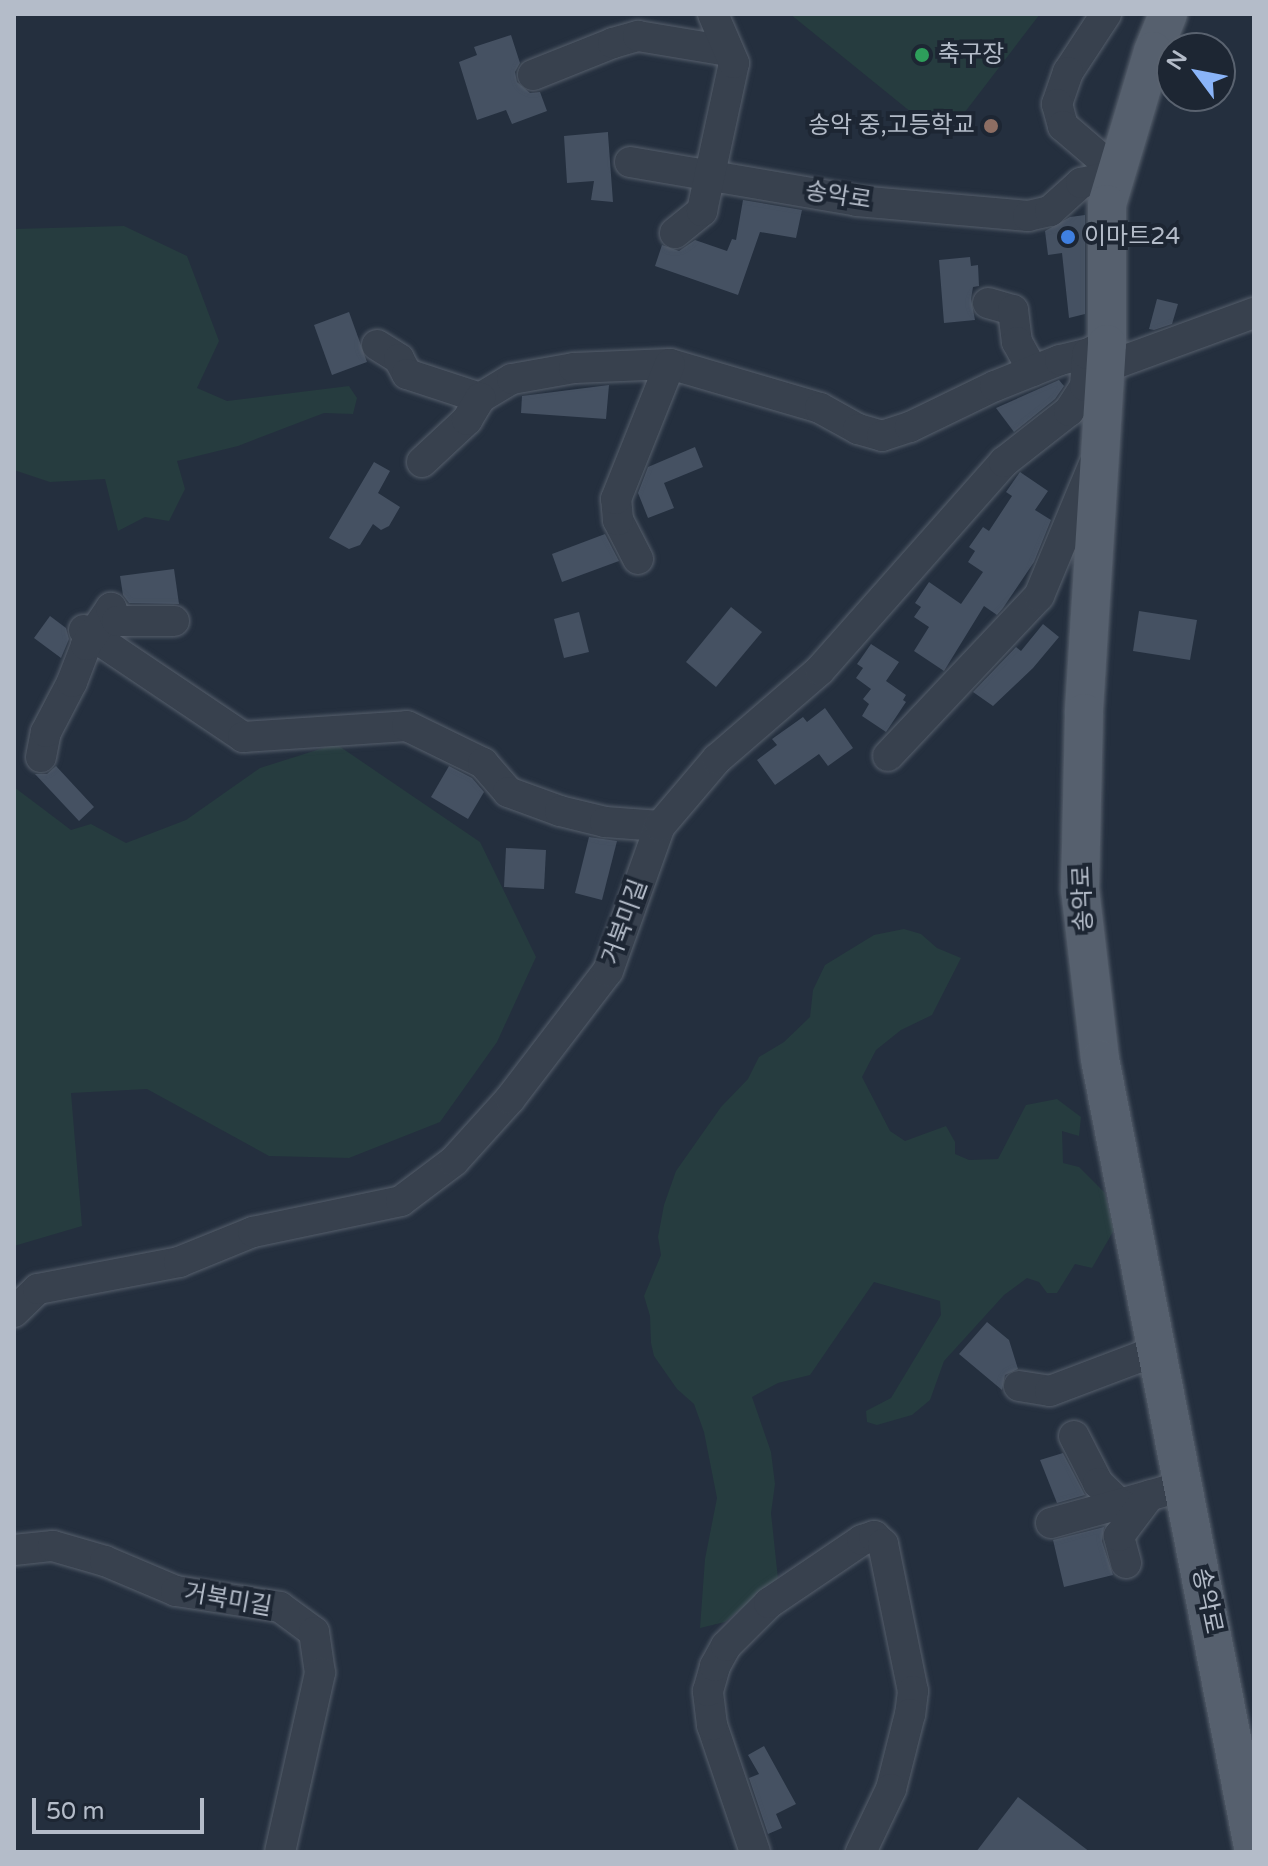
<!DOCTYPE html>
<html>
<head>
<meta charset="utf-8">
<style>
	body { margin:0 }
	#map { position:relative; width:1268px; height:1866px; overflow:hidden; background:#242f3e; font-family:"Varela Round","Noto Sans KR",sans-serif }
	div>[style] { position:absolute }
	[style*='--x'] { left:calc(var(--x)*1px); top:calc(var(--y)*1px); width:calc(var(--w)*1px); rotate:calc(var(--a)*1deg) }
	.green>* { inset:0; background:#263c3f }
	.building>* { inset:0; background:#455162 }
	.roads { filter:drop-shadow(0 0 2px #565f6c) drop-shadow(0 0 2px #565f6c) }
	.minor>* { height:30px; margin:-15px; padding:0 15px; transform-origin:15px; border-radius:15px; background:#38414e }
	.major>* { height:38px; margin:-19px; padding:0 19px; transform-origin:19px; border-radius:19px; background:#56606e }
	.dots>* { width:22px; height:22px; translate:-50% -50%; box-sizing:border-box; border:4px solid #1d2633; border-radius:50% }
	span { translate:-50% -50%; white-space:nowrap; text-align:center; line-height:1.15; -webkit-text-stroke:8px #1d2633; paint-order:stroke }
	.poi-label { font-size:24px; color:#b4bcc9 }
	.left { translate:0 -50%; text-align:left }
	.right { translate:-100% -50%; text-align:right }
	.street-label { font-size:24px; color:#b4bcc9 }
	.frame { position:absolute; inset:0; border:16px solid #b4bcc9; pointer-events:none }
	.north { position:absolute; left:1156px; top:32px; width:80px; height:80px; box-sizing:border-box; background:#1d2633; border:2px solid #59626f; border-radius:50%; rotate:302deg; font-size:22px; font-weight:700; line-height:32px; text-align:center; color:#b4bcc9 }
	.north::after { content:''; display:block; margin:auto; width:28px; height:36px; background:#8ab4f8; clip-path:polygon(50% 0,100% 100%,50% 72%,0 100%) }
	.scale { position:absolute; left:32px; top:1798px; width:172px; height:36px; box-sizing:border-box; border:4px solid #b4bcc9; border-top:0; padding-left:10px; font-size:24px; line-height:28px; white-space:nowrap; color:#b4bcc9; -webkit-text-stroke:6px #1d2633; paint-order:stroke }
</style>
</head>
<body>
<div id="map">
	<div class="green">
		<div style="clip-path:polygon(790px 14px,1040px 14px,965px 112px,952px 122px,935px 125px,922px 121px)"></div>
		<div style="clip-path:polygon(124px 226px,187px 256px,219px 341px,197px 388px,227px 401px,349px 386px,357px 398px,353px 414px,324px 413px,238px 446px,177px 461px,185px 489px,169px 521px,145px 517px,118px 531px,105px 479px,50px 482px,14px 470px,14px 229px)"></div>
		<div style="clip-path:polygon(336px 744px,480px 842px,536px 957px,497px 1042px,440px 1122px,349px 1158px,269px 1156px,147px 1089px,71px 1093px,82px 1226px,14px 1246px,14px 787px,71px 830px,91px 824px,126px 843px,186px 820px,260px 768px)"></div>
		<div style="clip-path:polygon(904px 929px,921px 934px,937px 948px,961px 958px,932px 1015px,901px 1030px,876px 1050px,862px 1077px,890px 1131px,905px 1141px,946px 1126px,955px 1142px,955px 1154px,969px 1160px,998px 1159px,1026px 1105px,1057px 1099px,1081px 1117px,1079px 1136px,1062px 1131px,1063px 1163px,1079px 1167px,1105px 1193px,1114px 1230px,1092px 1268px,1075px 1264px,1057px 1293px,1047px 1293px,1039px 1282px,1027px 1278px,1004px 1295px,944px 1361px,930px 1400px,912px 1415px,877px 1425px,867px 1422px,866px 1411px,891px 1398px,941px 1315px,940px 1301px,874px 1282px,810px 1375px,778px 1383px,752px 1397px,771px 1452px,775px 1484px,771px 1513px,778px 1579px,725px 1622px,700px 1628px,705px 1559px,717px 1498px,704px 1432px,694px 1404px,677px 1389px,654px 1356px,651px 1343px,650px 1316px,644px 1296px,661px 1255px,658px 1237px,664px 1205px,676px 1171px,721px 1107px,748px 1079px,759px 1057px,784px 1042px,810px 1017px,813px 990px,825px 965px,874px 935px)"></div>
	</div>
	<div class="building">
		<div style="clip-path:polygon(511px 35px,520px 63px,515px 72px,517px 82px,530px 93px,540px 92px,547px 111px,512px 124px,506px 110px,477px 120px,459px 62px,477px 55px,474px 47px)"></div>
		<div style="clip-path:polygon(608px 132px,608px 134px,613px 202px,591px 200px,594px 181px,567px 183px,564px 136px)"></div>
		<div style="clip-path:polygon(743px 200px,802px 210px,796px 238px,760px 232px,738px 295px,655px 266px,662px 245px,679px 251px,695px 240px,727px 251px,732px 239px,736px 240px)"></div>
		<div style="clip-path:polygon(1085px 215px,1085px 314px,1069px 318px,1062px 253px,1048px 255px,1045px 231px,1070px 217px)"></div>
		<div style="clip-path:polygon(970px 257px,971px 266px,978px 265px,979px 286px,973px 287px,971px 299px,975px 320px,944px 323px,939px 260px)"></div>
		<div style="clip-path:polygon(1157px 299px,1178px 304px,1172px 324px,1154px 330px,1149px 329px)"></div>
		<div style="clip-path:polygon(349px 312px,367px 362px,332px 375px,314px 325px)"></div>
		<div style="clip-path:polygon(1059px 380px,1064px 386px,1055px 399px,1014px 432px,996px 408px)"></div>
		<div style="clip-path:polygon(609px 385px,606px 419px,521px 413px,522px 396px)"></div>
		<div style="clip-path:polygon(695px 447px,703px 467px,664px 483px,674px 508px,648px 518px,638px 493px,648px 467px)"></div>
		<div style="clip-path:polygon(374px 462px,390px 471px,378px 493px,400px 507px,389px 526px,381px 530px,373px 524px,360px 545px,349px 549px,329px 538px)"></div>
		<div style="clip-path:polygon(1020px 472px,1048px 491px,1035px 510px,1051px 520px,1034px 562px,1003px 608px,997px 615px,984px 606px,944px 671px,914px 651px,929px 627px,914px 617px,921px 607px,915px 603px,929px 582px,961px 604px,983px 572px,968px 562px,975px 551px,969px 547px,983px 527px,989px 531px,1012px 496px,1006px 492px)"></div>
		<div style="clip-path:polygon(605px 534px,619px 561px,562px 582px,552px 554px)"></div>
		<div style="clip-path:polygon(174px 569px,179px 604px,129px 603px,123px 595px,120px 576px)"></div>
		<div style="clip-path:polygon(731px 607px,762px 632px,716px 687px,686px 662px)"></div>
		<div style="clip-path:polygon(1139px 611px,1197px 620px,1190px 660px,1133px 651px)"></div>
		<div style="clip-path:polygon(579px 612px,589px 652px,564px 658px,554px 619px)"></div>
		<div style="clip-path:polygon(50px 616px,66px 628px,69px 639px,61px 658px,34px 638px)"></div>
		<div style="clip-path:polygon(1043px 624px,1059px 637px,1033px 668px,993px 706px,973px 692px,1016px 647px,1021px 651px)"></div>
		<div style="clip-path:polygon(871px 644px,899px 662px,886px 681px,906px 695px,903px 700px,906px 702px,886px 732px,862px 716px,869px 704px,863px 699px,871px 689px,856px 678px,863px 668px,857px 664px)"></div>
		<div style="clip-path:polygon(825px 708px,853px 748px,828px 766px,819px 754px,775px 785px,757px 760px,777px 745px,772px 739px,803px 717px,807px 722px)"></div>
		<div style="clip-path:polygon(56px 766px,94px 807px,79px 821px,35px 774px,47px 774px)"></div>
		<div style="clip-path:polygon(449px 766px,472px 778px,484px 792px,468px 819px,431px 797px)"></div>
		<div style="clip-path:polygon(589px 837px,617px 841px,602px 900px,575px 893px)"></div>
		<div style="clip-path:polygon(506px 848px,546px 850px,544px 889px,504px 887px)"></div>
		<div style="clip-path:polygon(987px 1322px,1009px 1340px,1018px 1369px,1005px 1375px,1002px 1390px,959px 1354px)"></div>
		<div style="clip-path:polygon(1063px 1453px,1085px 1495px,1057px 1503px,1040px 1460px)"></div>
		<div style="clip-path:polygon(1104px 1527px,1102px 1541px,1113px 1575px,1064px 1587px,1053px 1540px)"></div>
		<div style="clip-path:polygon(764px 1746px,796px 1804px,776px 1814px,782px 1828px,768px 1834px,749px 1778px,759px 1774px,748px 1755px)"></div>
		<div style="clip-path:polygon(1018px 1797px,1090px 1852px,976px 1852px)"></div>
	</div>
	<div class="roads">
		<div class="minor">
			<div style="--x:1106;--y:14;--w:69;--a:123.2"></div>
			<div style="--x:1068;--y:72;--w:34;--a:109"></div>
			<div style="--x:1057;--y:104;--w:23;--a:75"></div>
			<div style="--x:1063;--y:126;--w:74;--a:40.6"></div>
			<div style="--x:533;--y:75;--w:86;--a:-21.8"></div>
			<div style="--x:613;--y:43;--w:26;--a:-16"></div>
			<div style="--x:638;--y:36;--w:91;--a:9.5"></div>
			<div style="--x:630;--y:162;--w:230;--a:9.7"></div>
			<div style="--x:857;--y:201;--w:172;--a:5"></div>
			<div style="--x:1028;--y:216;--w:23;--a:-13"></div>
			<div style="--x:1050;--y:211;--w:42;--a:-42.1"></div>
			<div style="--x:1081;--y:183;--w:39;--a:-13"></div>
			<div style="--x:675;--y:233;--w:35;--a:-39"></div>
			<div style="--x:702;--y:211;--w:151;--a:-77.8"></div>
			<div style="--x:734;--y:63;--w:53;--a:-113.2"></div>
			<div style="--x:988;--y:303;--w:26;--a:16"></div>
			<div style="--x:1013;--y:310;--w:32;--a:83"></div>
			<div style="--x:1017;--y:342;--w:33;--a:61"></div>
			<div style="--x:377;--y:345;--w:26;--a:32"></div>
			<div style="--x:399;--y:359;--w:17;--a:62"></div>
			<div style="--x:407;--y:374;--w:77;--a:18.2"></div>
			<div style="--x:480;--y:398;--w:37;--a:-31"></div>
			<div style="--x:512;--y:379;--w:63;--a:-10.1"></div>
			<div style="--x:574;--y:368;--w:96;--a:-2.4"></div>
			<div style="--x:670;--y:364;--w:156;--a:16.3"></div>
			<div style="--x:820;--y:408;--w:43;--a:28.9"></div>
			<div style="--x:858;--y:429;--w:25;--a:16"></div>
			<div style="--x:882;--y:436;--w:29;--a:-18"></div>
			<div style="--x:910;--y:427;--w:94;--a:-25.8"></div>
			<div style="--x:995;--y:386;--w:70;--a:-21.8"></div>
			<div style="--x:1060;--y:360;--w:28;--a:-13"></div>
			<div style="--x:1120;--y:362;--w:143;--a:-20.1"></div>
			<div style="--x:422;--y:462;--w:62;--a:-43"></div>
			<div style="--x:467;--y:420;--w:26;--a:-59"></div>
			<div style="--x:638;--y:559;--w:44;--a:-117.1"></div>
			<div style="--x:618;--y:520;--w:21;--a:-95"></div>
			<div style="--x:616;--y:499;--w:145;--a:-68.2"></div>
			<div style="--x:84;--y:630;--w:192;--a:33.9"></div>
			<div style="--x:243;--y:737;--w:164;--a:-3.8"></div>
			<div style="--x:407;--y:726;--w:85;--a:26"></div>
			<div style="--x:483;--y:763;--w:38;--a:49"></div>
			<div style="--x:508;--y:792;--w:55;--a:20.1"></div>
			<div style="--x:560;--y:811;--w:46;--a:13.7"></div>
			<div style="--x:605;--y:822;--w:55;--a:4.2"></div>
			<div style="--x:888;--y:756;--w:220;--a:-46.7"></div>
			<div style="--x:1039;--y:596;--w:141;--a:-67.4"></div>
			<div style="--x:41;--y:757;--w:25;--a:-79"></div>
			<div style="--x:46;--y:732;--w:56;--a:-62.5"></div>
			<div style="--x:72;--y:682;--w:40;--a:-69"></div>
			<div style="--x:86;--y:645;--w:45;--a:-56"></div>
			<div style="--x:111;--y:608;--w:14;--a:65"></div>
			<div style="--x:117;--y:621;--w:57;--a:0"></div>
			<div style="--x:14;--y:1312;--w:33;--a:-44"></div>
			<div style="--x:38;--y:1289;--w:144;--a:-10.8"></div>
			<div style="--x:179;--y:1262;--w:80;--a:-22.1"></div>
			<div style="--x:253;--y:1232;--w:151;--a:-11.8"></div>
			<div style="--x:401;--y:1201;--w:66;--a:-37"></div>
			<div style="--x:454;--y:1161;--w:84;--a:-47.9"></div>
			<div style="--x:510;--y:1099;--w:161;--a:-52.6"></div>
			<div style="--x:608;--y:971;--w:154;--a:-70.3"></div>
			<div style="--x:660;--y:826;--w:88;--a:-49.6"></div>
			<div style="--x:717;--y:759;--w:136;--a:-40.8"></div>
			<div style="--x:820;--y:670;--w:278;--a:-48.5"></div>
			<div style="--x:1004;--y:462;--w:83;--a:-38.1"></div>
			<div style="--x:1069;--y:411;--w:30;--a:-57"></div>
			<div style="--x:1085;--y:386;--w:32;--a:-86"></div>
			<div style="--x:1087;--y:354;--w:22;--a:-27"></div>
			<div style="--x:1019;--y:1386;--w:31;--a:9"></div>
			<div style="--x:1050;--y:1391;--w:113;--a:-20.7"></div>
			<div style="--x:1074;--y:1436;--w:53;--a:62.9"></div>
			<div style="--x:1098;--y:1483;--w:30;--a:44"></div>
			<div style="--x:1120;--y:1504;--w:66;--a:-15.9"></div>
			<div style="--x:1051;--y:1523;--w:72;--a:-15.4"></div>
			<div style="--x:14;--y:1550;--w:39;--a:-6"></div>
			<div style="--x:53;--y:1546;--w:54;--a:16.1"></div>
			<div style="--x:105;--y:1561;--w:77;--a:22.9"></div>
			<div style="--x:176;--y:1591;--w:105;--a:8.7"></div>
			<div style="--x:280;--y:1607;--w:42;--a:36.3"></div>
			<div style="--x:314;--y:1632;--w:41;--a:81.7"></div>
			<div style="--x:320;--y:1673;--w:183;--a:102.6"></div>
			<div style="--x:1126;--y:1563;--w:28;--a:-105"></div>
			<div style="--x:1119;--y:1536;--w:51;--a:-52.9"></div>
			<div style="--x:755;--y:1852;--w:134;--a:-108.7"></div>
			<div style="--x:712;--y:1725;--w:34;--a:-97"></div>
			<div style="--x:708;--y:1691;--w:26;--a:-74"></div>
			<div style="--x:715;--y:1666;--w:23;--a:-61"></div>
			<div style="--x:726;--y:1646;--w:61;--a:-45"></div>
			<div style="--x:769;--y:1603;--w:112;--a:-34.1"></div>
			<div style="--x:862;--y:1540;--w:13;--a:-18"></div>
			<div style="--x:874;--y:1536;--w:12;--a:42"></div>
			<div style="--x:883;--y:1544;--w:150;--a:78.5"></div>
			<div style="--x:913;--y:1691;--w:23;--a:97"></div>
			<div style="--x:910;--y:1714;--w:77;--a:104.2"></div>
			<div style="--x:891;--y:1789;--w:70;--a:115.5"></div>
		</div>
		<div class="major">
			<div style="--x:1168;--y:14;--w:40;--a:112"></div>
			<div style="--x:1153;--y:51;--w:160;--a:106.7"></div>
			<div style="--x:1107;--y:204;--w:140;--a:90"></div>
			<div style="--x:1107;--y:344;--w:370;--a:93.6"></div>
			<div style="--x:1084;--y:713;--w:176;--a:91.3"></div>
			<div style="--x:1080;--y:889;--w:171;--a:83.3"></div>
			<div style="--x:1100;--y:1059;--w:808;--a:79.01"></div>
		</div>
	</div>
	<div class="dots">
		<div style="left:922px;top:55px;background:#2e9e5b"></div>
		<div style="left:991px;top:126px;background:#8d6e63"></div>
		<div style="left:1068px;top:237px;background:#3f7fe0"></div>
	</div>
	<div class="poi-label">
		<span class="left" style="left:938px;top:55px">축구장</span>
		<span class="right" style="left:975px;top:126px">송악 중,고등학교</span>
		<span class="left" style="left:1084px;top:237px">이마트24</span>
	</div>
	<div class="street-label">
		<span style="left:838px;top:196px;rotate:9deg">송악로</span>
		<span style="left:1083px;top:899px;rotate:-92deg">송악로</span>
		<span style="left:625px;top:922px;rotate:-70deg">거북미길</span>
		<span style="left:228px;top:1600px;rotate:10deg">거북미길</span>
		<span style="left:1207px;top:1601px;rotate:78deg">송악로</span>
	</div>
	<div class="frame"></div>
	<div class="north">N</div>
	<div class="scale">50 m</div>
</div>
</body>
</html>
